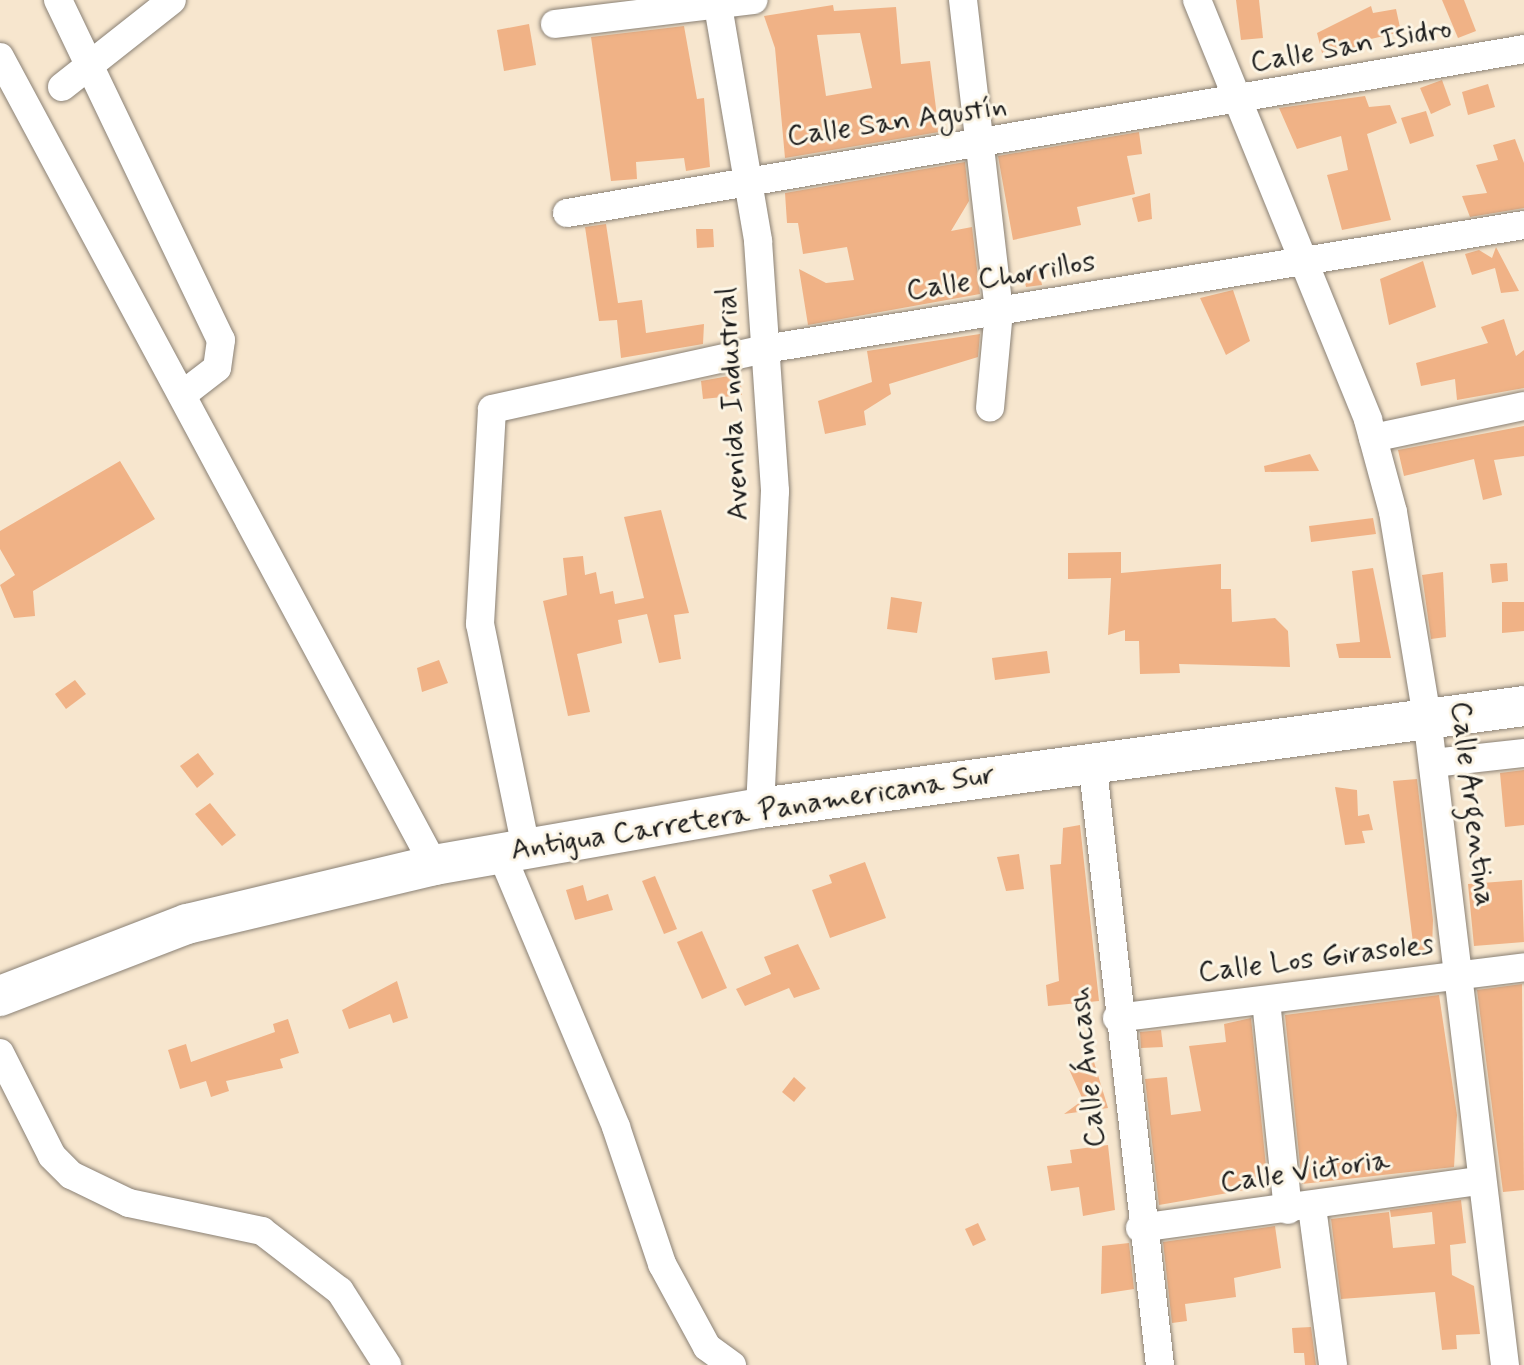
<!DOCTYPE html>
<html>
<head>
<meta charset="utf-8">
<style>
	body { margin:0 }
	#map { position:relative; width:1524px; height:1365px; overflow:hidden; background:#f7e6ce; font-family:Mynerve,sans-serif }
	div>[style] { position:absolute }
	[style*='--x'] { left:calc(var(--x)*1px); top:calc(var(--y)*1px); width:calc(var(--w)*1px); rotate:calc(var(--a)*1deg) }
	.building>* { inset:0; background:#f0b286 }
	.roads { filter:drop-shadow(0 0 2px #8a8175) drop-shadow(0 0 2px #8a8175) }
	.minor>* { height:28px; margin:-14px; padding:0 14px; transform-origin:14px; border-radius:14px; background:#fff }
	.highway>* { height:40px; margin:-20px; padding:0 20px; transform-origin:20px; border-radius:20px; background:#fff }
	span { translate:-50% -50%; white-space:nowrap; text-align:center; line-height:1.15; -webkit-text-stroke:6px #fcf5e5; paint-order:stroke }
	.street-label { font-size:30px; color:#1c1c1c }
</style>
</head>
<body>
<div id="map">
	<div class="building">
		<div style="clip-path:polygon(1236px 0,1259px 0,1263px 38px,1241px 40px)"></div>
		<div style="clip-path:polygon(1442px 0,1464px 0,1476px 31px,1458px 38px)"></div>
		<div style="clip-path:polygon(evenodd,833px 5px,834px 11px,896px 7px,901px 64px,930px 61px,939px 132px,785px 158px,775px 48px,764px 16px,833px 5px,860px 33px,872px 88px,826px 96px,817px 35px,860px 33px)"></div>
		<div style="clip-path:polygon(1371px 6px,1373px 13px,1396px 9px,1401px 32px,1358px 42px,1360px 49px,1346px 53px,1344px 47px,1322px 53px,1317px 33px)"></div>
		<div style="clip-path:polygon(529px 24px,536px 65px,504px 71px,497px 30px)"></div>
		<div style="clip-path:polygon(684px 26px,697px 99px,704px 98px,710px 167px,686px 171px,684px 158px,636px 162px,637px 179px,611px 181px,591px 37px)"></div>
		<div style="clip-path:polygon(1442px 80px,1451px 105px,1431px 114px,1420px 88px)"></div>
		<div style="clip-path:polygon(1488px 84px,1495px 107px,1468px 115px,1462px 92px)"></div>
		<div style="clip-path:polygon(1365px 96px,1369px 107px,1390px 105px,1397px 123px,1367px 134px,1391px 220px,1342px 230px,1327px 175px,1348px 170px,1341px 136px,1297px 149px,1279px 108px)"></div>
		<div style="clip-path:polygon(1426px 111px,1434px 136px,1410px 144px,1401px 118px)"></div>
		<div style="clip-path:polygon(1139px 132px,1142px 154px,1127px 156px,1135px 194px,1077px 207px,1081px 225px,1013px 240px,998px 156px)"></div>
		<div style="clip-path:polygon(1515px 139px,1524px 163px,1524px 208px,1470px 217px,1462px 196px,1487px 193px,1476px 165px,1498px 160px,1493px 145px)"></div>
		<div style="clip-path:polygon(965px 162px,969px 201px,951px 231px,972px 227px,980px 294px,808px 325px,799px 269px,826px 283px,854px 280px,847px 247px,803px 254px,798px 223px,787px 223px,785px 193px)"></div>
		<div style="clip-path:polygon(1150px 193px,1152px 219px,1138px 222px,1132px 198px)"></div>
		<div style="clip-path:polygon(606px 224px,618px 303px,642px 300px,646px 333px,704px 324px,703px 344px,621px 358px,617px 320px,599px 321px,585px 227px)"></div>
		<div style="clip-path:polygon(696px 229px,713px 229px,714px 247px,697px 248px)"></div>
		<div style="clip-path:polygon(1496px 247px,1519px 291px,1501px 293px,1495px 268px,1472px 275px,1465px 254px,1479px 250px,1492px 258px)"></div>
		<div style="clip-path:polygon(1423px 261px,1436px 307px,1389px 325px,1380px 279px)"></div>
		<div style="clip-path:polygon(1039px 270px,1042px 285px,1026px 287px,1023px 273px)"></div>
		<div style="clip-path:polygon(1233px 290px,1250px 341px,1226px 355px,1200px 298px)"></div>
		<div style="clip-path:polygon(1504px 319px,1516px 356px,1524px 350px,1524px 388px,1457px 400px,1455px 379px,1421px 386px,1416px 363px,1488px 343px,1481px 327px)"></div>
		<div style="clip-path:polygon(980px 334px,978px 357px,889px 384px,891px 394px,864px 411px,866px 425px,825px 434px,818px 401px,872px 382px,867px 351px)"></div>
		<div style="clip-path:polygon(740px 374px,742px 395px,703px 399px,701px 381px)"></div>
		<div style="clip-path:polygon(1524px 426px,1524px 456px,1494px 460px,1502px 495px,1483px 500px,1474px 459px,1404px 476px,1398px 450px)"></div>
		<div style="clip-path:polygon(1310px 454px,1319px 471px,1265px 472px,1264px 466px)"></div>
		<div style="clip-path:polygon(120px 461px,155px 519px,33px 591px,35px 616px,14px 618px,0 585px,15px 575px,0 549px,0 531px)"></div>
		<div style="clip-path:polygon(661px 510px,689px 613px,674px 615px,681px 659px,659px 663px,647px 614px,618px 620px,622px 643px,577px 654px,590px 712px,568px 716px,543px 601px,567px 595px,563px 558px,583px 556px,585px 575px,596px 572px,600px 594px,613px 591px,615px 604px,644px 598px,624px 517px)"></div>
		<div style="clip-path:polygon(1373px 518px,1376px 534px,1311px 542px,1309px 526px)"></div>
		<div style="clip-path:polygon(1121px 552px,1121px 573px,1221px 564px,1221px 589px,1231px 589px,1232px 622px,1275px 618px,1288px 631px,1290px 667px,1179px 664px,1180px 673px,1140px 674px,1139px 641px,1125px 641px,1125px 630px,1108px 635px,1111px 578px,1068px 579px,1068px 553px)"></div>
		<div style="clip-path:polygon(1507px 563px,1508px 581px,1492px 583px,1490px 564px)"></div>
		<div style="clip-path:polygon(1373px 568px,1391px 658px,1339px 658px,1336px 644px,1360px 642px,1352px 571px)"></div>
		<div style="clip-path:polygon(1443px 572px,1446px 637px,1431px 639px,1422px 575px)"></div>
		<div style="clip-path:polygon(891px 597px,922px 602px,917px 633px,887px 629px)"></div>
		<div style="clip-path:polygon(1502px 602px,1524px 602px,1524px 631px,1502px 633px)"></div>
		<div style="clip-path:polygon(1047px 651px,1050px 673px,995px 680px,992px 658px)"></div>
		<div style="clip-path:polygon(439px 660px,448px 683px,422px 692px,417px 668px)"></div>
		<div style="clip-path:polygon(75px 680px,86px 694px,66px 709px,55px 694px)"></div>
		<div style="clip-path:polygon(198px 753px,214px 774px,197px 788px,180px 766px)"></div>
		<div style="clip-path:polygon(1524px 770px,1524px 825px,1505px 827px,1500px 773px)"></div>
		<div style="clip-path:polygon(1417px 779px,1433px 920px,1432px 949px,1414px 951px,1393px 781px)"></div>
		<div style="clip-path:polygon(1335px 787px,1357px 790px,1358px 816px,1369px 814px,1373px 830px,1362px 831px,1365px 843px,1345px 845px)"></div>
		<div style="clip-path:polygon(210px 803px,236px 835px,222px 846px,195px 814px)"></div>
		<div style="clip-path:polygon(1080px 825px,1099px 1001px,1048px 1006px,1046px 985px,1059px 981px,1050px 865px,1061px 864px,1063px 828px)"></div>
		<div style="clip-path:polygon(1019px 854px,1024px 889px,1006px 891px,997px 857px)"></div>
		<div style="clip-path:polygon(865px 862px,886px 918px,830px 938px,812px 890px,832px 883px,829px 875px)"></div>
		<div style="clip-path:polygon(655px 876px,677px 929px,664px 934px,642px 881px)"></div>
		<div style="clip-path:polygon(1522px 880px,1524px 942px,1474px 946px,1468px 884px)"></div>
		<div style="clip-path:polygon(583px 885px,587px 901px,608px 894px,613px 910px,575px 920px,566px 890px)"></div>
		<div style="clip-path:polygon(702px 931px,727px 988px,702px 999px,677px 942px)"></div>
		<div style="clip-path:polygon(798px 944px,820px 989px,794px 998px,789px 988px,745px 1006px,736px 989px,771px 974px,764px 957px)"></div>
		<div style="clip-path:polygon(397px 981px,408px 1018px,393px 1023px,390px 1014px,349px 1029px,342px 1010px)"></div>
		<div style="clip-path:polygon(1522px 984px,1524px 1190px,1503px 1192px,1477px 990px)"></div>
		<div style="clip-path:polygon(1439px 995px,1457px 1115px,1454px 1167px,1302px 1184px,1285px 1015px)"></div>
		<div style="clip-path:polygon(1251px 1018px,1268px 1186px,1159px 1205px,1145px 1079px,1167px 1077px,1171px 1115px,1201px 1111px,1189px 1046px,1226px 1042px,1224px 1024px)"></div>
		<div style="clip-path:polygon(288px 1019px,299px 1053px,280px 1059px,283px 1068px,226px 1081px,229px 1091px,211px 1097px,206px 1081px,180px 1089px,168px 1050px,186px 1044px,191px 1062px,275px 1032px,273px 1024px)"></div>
		<div style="clip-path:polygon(1161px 1030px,1163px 1047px,1141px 1048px,1140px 1032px)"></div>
		<div style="clip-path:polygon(1094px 1062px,1108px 1108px,1064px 1114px,1083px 1100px,1068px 1067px)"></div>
		<div style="clip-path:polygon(794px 1077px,806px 1088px,794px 1102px,782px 1092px)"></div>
		<div style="clip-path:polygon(1108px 1145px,1115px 1210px,1083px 1216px,1079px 1187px,1051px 1191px,1047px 1166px,1072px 1163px,1070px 1150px)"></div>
		<div style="clip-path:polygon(1461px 1200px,1466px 1243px,1450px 1245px,1452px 1275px,1474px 1286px,1480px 1334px,1456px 1335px,1457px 1349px,1442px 1350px,1435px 1292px,1341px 1299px,1331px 1219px,1389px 1212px,1393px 1248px,1435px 1244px,1432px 1212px,1391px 1217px,1390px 1210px)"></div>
		<div style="clip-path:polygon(978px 1223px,986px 1240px,973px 1246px,965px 1229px)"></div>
		<div style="clip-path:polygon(1275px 1226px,1281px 1268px,1234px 1278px,1236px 1297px,1185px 1304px,1187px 1321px,1172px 1323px,1163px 1242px)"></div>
		<div style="clip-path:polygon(1129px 1243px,1134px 1289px,1101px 1294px,1102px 1246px)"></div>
		<div style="clip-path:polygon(1311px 1327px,1316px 1365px,1305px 1365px,1304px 1353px,1294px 1353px,1292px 1328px)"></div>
	</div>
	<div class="roads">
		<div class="minor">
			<div style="--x:58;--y:0;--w:377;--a:64.4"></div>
			<div style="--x:221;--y:340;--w:28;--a:98"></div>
			<div style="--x:217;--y:368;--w:44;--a:142.4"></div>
			<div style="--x:717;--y:0;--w:244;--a:80.3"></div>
			<div style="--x:758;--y:241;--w:251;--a:86.1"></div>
			<div style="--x:775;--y:491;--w:317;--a:92.7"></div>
			<div style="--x:963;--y:0;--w:313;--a:83.4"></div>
			<div style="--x:999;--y:311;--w:97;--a:95.3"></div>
			<div style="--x:1197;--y:0;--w:453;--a:67.8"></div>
			<div style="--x:1368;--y:420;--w:95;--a:74.8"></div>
			<div style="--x:1393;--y:512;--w:208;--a:80.6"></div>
			<div style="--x:1427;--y:717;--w:653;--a:83.14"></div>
			<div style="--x:555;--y:24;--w:200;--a:-6.9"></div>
			<div style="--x:0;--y:57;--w:917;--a:61.76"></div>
			<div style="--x:62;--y:87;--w:140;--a:-38.3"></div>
			<div style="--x:567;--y:213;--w:971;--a:-9.72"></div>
			<div style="--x:1373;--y:438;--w:154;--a:-12"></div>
			<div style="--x:1092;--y:760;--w:609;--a:83.59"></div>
			<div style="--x:1433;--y:763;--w:92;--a:-6.3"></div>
			<div style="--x:526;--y:848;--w:229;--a:-101.6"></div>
			<div style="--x:480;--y:624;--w:215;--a:-86.8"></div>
			<div style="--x:492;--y:409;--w:280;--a:-12.4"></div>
			<div style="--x:765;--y:349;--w:769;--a:-9.28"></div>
			<div style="--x:501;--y:853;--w:297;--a:67.2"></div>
			<div style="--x:616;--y:1127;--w:145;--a:71.4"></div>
			<div style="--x:662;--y:1264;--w:94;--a:61.5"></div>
			<div style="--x:707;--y:1347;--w:31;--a:36"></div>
			<div style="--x:1266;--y:1001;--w:210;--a:84"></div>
			<div style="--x:1117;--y:1018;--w:410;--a:-7.1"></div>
			<div style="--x:0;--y:1053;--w:115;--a:63.2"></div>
			<div style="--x:52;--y:1156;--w:27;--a:45"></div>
			<div style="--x:71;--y:1175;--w:64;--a:25.8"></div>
			<div style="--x:129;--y:1203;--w:136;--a:11.9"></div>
			<div style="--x:262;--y:1231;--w:98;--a:37.6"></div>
			<div style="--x:340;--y:1291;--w:88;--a:57.6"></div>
			<div style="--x:1312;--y:1207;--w:159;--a:82.4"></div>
			<div style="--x:1140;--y:1228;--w:341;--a:-7.9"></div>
		</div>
		<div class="highway">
			<div style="--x:0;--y:996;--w:200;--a:-21.1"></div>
			<div style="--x:187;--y:924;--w:254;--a:-13.4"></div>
			<div style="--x:434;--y:865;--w:331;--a:-9.9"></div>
			<div style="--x:760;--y:808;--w:771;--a:-7.6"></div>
		</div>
	</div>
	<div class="street-label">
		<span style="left:1351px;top:46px;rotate:-10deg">Calle San Isidro</span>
		<span style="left:897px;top:122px;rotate:-8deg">Calle San Agustín</span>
		<span style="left:1001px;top:277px;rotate:-9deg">Calle Chorrillos</span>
		<span style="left:733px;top:404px;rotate:-93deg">Avenida Industrial</span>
		<span style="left:1472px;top:804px;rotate:83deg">Calle Argentina</span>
		<span style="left:753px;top:813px;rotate:-9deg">Antigua Carretera Panamericana Sur</span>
		<span style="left:1316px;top:959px;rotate:-7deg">Calle Los Girasoles</span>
		<span style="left:1088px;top:1067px;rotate:-96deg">Calle Áncash</span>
		<span style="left:1305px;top:1172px;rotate:-8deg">Calle Victoria</span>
	</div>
</div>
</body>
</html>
